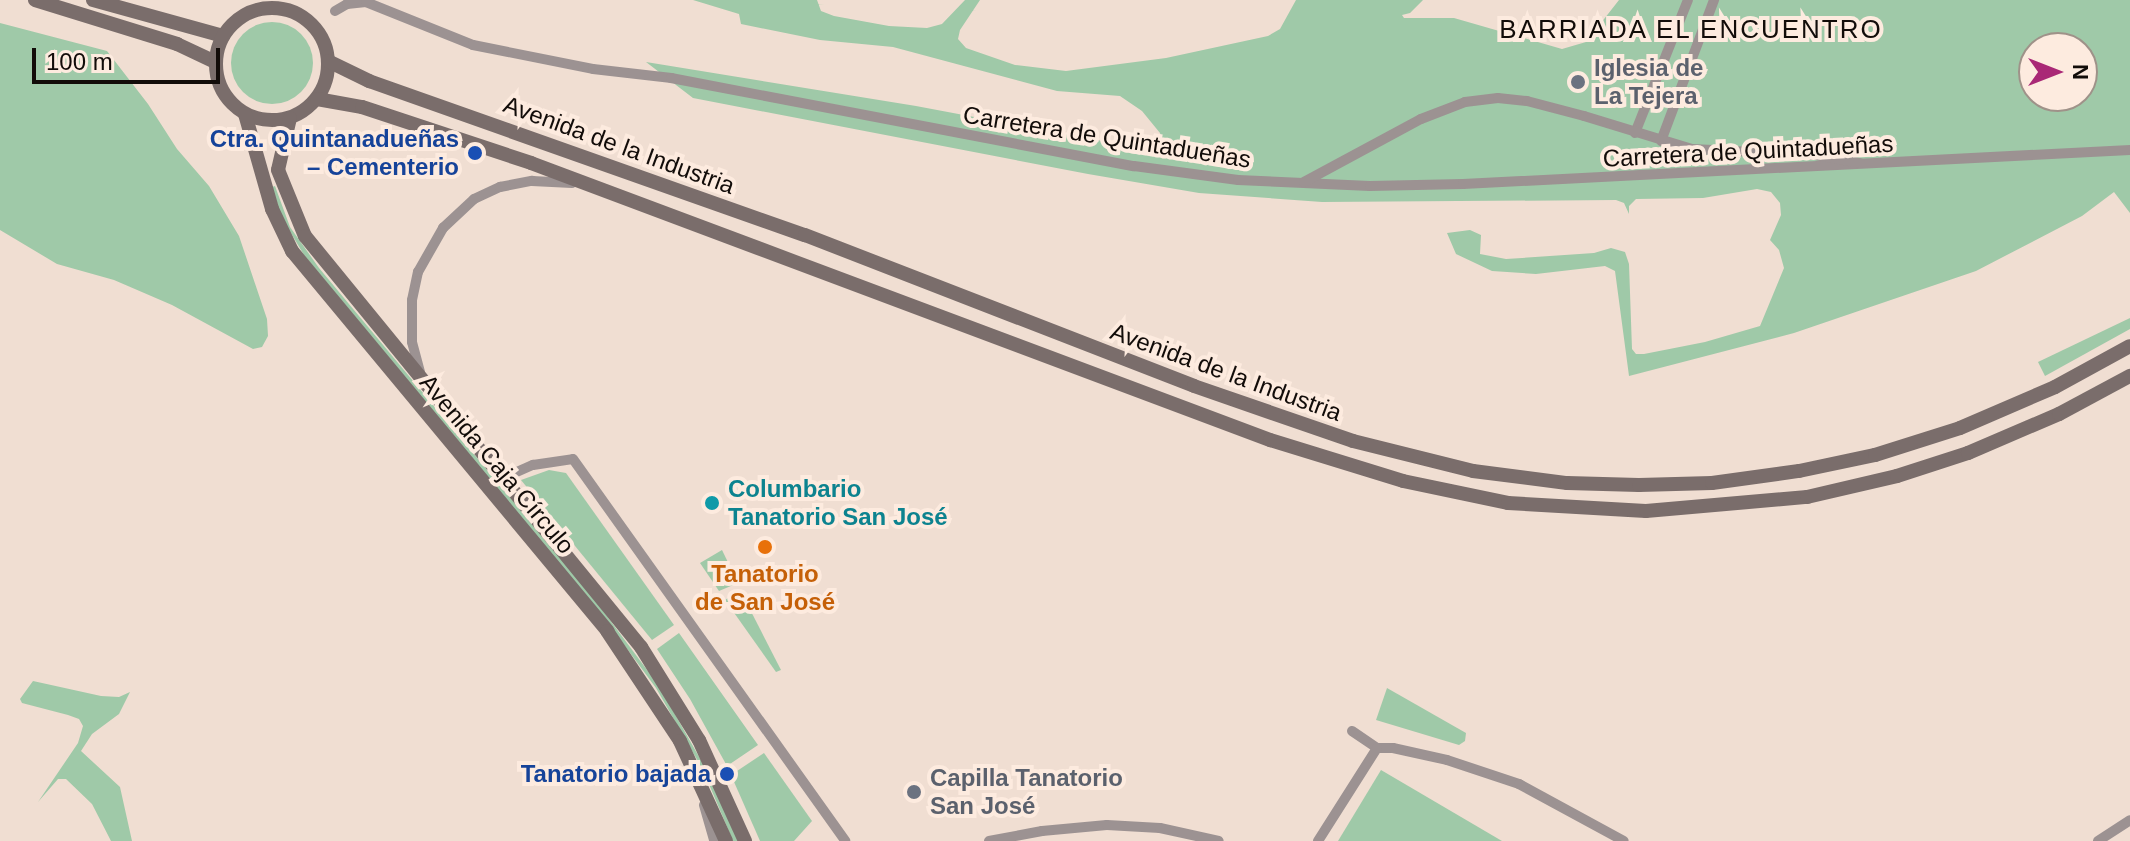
<!DOCTYPE html>
<html>
<head>
<meta charset="utf-8">
<style>
	body { margin:0 }
	#map { position:relative; width:2130px; height:841px; overflow:hidden; background:#f0ded2; font-family:Arial,sans-serif }
	div>[style] { position:absolute }
	[style*='--x'] { left:calc(var(--x)*1px); top:calc(var(--y)*1px); width:calc(var(--w)*1px); rotate:calc(var(--a)*1deg) }
	.green>* { inset:0; background:#9fc9a8 }
	.round { border-radius:50% }
	.street>* { height:10px; margin:-5px; padding:0 5px; transform-origin:5px; border-radius:5px; background:#9c9292 }
	.secondary>* { height:14px; margin:-7px; padding:0 7px; transform-origin:7px; border-radius:7px; background:#7a6d6b }
	.secondary>.ring { margin:-7px; padding:0; box-sizing:content-box; background:none; border:14px solid #7a6d6b; border-radius:50% }
	.dots>* { width:22px; height:22px; translate:-50% -50%; box-sizing:border-box; border:4px solid #fdebdf; border-radius:50% }
	span { translate:-50% -50%; white-space:nowrap; text-align:center; line-height:1.15; -webkit-text-stroke:8px #fdebdf; paint-order:stroke }
	.worship-label { font-size:24px; color:#5b616d; font-weight:700 }
	.left { translate:0 -50%; text-align:left }
	.street-label { font-size:24px; color:#120c09 }
	.transit-label { font-size:24px; color:#164399; font-weight:700 }
	.right { translate:-100% -50%; text-align:right }
	.culture-label { font-size:24px; color:#0d838f; font-weight:700 }
	.food-label { font-size:24px; color:#c56008; font-weight:700 }
	.neighbourhood-label { font-size:26px; color:#120c09; letter-spacing:2px }
	.north { position:absolute; left:2018px; top:32px; width:80px; height:80px; box-sizing:border-box; background:#fdebdf; border:2px solid #9f9289; border-radius:50%; rotate:90deg; font-size:22px; font-weight:700; line-height:32px; text-align:center; color:#120c09 }
	.north::after { content:''; display:block; margin:auto; width:28px; height:36px; background:#a92876; clip-path:polygon(50% 0,100% 100%,50% 72%,0 100%) }
	.scale { position:absolute; left:32px; top:48px; width:188px; height:36px; box-sizing:border-box; border:4px solid #120c09; border-top:0; padding-left:10px; font-size:24px; line-height:28px; white-space:nowrap; color:#120c09; -webkit-text-stroke:6px #fdebdf; paint-order:stroke }
</style>
</head>
<body>
<div id="map">
	<div class="green">
		<div style="clip-path:polygon(evenodd,693px 0,817px 0,821px 11px,834px 16px,889px 26px,927px 28px,942px 24px,965px 0,980px 0,960px 30px,958px 39px,966px 48px,1015px 65px,1066px 71px,1166px 58px,1268px 36px,1280px 29px,1296px 0,1423px 0,1410px 13px,1402px 15px,1404px 18px,1454px 18px,1562px 49px,1586px 42px,1619px 0,2130px 0,2130px 213px,2114px 192px,2082px 216px,1976px 271px,1794px 333px,1629px 376px,1615px 271px,1605px 266px,1536px 274px,1492px 271px,1456px 254px,1447px 233px,1470px 230px,1481px 235px,1480px 254px,1506px 259px,1594px 253px,1611px 248px,1625px 252px,1629px 264px,1632px 349px,1636px 354px,1644px 354px,1705px 342px,1760px 326px,1784px 268px,1779px 250px,1770px 240px,1781px 215px,1780px 203px,1771px 192px,1757px 189px,1703px 198px,1636px 199px,1629px 206px,1629px 214px,1624px 203px,1616px 200px,1322px 202px,1199px 193px,1088px 174px,693px 98px,646px 62px,916px 106px,1166px 153px,1160px 133px,1142px 111px,1120px 96px,1057px 91px,893px 47px,820px 40px,741px 24px,739px 14px,693px 0,2034px 48px,2082px 48px,2082px 96px,2034px 96px,2034px 48px)"></div>
		<div class="round" style="left:231px;top:22px;width:82px;height:82px"></div>
		<div style="clip-path:polygon(0 23px,107px 51px,148px 104px,177px 149px,209px 186px,239px 236px,267px 319px,268px 336px,262px 347px,253px 349px,172px 305px,114px 280px,57px 264px,0 230px)"></div>
		<div style="clip-path:polygon(275px 186px,290px 227px,319px 268px,592px 596px,659px 686px,711px 778px,738px 841px,733px 841px,703px 770px,656px 688px,602px 615px,304px 255px,282px 218px,272px 187px)"></div>
		<div style="clip-path:polygon(2130px 318px,2130px 329px,2045px 376px,2038px 362px)"></div>
		<div style="clip-path:polygon(549px 470px,566px 473px,674px 625px,652px 640px,521px 480px)"></div>
		<div style="clip-path:polygon(722px 550px,738px 583px,719px 591px,700px 563px)"></div>
		<div style="clip-path:polygon(740px 590px,781px 670px,776px 672px,725px 600px)"></div>
		<div style="clip-path:polygon(679px 633px,758px 745px,727px 766px,690px 699px,657px 649px)"></div>
		<div style="clip-path:polygon(33px 681px,101px 696px,119px 697px,130px 692px,119px 714px,92px 734px,81px 751px,120px 787px,132px 841px,111px 841px,92px 804px,66px 779px,58px 779px,38px 802px,78px 743px,83px 726px,79px 719px,68px 715px,22px 703px,20px 699px)"></div>
		<div style="clip-path:polygon(1387px 688px,1466px 733px,1465px 741px,1459px 745px,1376px 720px)"></div>
		<div style="clip-path:polygon(764px 753px,812px 821px,794px 841px,760px 841px,731px 775px)"></div>
		<div style="clip-path:polygon(1381px 770px,1502px 841px,1338px 841px)"></div>
	</div>
	<div class="street">
		<div style="--x:335;--y:11;--w:14;--a:-30"></div>
		<div style="--x:347;--y:4;--w:19;--a:-6"></div>
		<div style="--x:366;--y:2;--w:115;--a:21.9"></div>
		<div style="--x:473;--y:45;--w:122;--a:11.3"></div>
		<div style="--x:593;--y:69;--w:79;--a:6.6"></div>
		<div style="--x:671;--y:78;--w:471;--a:10.8"></div>
		<div style="--x:1134;--y:166;--w:105;--a:7.7"></div>
		<div style="--x:1238;--y:180;--w:132;--a:2.6"></div>
		<div style="--x:1370;--y:186;--w:93;--a:-1.2"></div>
		<div style="--x:1463;--y:184;--w:668;--a:-2.92"></div>
		<div style="--x:1635;--y:133;--w:143;--a:-68.3"></div>
		<div style="--x:1661;--y:141;--w:151;--a:-69.4"></div>
		<div style="--x:1304;--y:182;--w:133;--a:-28.3"></div>
		<div style="--x:1421;--y:119;--w:47;--a:-21.1"></div>
		<div style="--x:1465;--y:102;--w:33;--a:-7"></div>
		<div style="--x:1498;--y:98;--w:29;--a:6"></div>
		<div style="--x:1527;--y:101;--w:59;--a:14.7"></div>
		<div style="--x:1584;--y:116;--w:113;--a:17"></div>
		<div style="--x:1692;--y:149;--w:123;--a:2.8"></div>
		<div style="--x:1815;--y:155;--w:46;--a:10.1"></div>
		<div style="--x:420;--y:372;--w:31;--a:-105"></div>
		<div style="--x:412;--y:342;--w:42;--a:-90"></div>
		<div style="--x:412;--y:300;--w:29;--a:-78"></div>
		<div style="--x:418;--y:272;--w:51;--a:-60.4"></div>
		<div style="--x:443;--y:228;--w:42;--a:-43.1"></div>
		<div style="--x:474;--y:199;--w:29;--a:-25"></div>
		<div style="--x:500;--y:187;--w:33;--a:-11"></div>
		<div style="--x:532;--y:181;--w:40;--a:2.9"></div>
		<div style="--x:501;--y:479;--w:35;--a:-24"></div>
		<div style="--x:533;--y:465;--w:40;--a:-8.5"></div>
		<div style="--x:573;--y:459;--w:469;--a:54.5"></div>
		<div style="--x:1352;--y:731;--w:30;--a:34"></div>
		<div style="--x:1377;--y:748;--w:16;--a:0"></div>
		<div style="--x:1393;--y:748;--w:55;--a:12.5"></div>
		<div style="--x:1447;--y:760;--w:76;--a:18.4"></div>
		<div style="--x:1519;--y:784;--w:119;--a:28.5"></div>
		<div style="--x:704;--y:805;--w:37;--a:74"></div>
		<div style="--x:989;--y:841;--w:54;--a:-10.7"></div>
		<div style="--x:1042;--y:831;--w:65;--a:-5.3"></div>
		<div style="--x:1107;--y:825;--w:53;--a:3.2"></div>
		<div style="--x:1160;--y:828;--w:60;--a:12.4"></div>
		<div style="--x:1318;--y:841;--w:110;--a:-57.6"></div>
		<div style="--x:2098;--y:841;--w:38;--a:-33"></div>
	</div>
	<div class="secondary">
		<div style="--x:35;--y:0;--w:149;--a:17.2"></div>
		<div style="--x:177;--y:44;--w:42;--a:25.3"></div>
		<div style="--x:93;--y:0;--w:135;--a:15.5"></div>
		<div class="ring" style="left:216px;top:8px;width:98px;height:98px"></div>
		<div style="--x:328;--y:61;--w:46;--a:26"></div>
		<div style="--x:369;--y:81;--w:462;--a:19.5"></div>
		<div style="--x:805;--y:235;--w:417;--a:21.2"></div>
		<div style="--x:1194;--y:386;--w:168;--a:19.1"></div>
		<div style="--x:1353;--y:441;--w:124;--a:14"></div>
		<div style="--x:1473;--y:471;--w:95;--a:7.3"></div>
		<div style="--x:1567;--y:483;--w:72;--a:1.6"></div>
		<div style="--x:1639;--y:485;--w:73;--a:-1.6"></div>
		<div style="--x:1712;--y:483;--w:88;--a:-7.9"></div>
		<div style="--x:1799;--y:471;--w:78;--a:-11.9"></div>
		<div style="--x:1875;--y:455;--w:89;--a:-17.6"></div>
		<div style="--x:1960;--y:428;--w:103;--a:-23.3"></div>
		<div style="--x:2055;--y:387;--w:85;--a:-28.7"></div>
		<div style="--x:317;--y:99;--w:46;--a:10.1"></div>
		<div style="--x:362;--y:107;--w:178;--a:18.3"></div>
		<div style="--x:531;--y:163;--w:789;--a:20.55"></div>
		<div style="--x:1270;--y:440;--w:139;--a:17.1"></div>
		<div style="--x:1403;--y:481;--w:107;--a:11.8"></div>
		<div style="--x:1508;--y:503;--w:138;--a:3.3"></div>
		<div style="--x:1646;--y:511;--w:162;--a:-5"></div>
		<div style="--x:1807;--y:497;--w:92;--a:-13.1"></div>
		<div style="--x:1897;--y:476;--w:75;--a:-17.9"></div>
		<div style="--x:1968;--y:453;--w:99;--a:-23.2"></div>
		<div style="--x:2059;--y:414;--w:81;--a:-28.2"></div>
		<div style="--x:245;--y:114;--w:99;--a:74.1"></div>
		<div style="--x:272;--y:209;--w:47;--a:64.5"></div>
		<div style="--x:292;--y:251;--w:494;--a:50.3"></div>
		<div style="--x:607;--y:631;--w:132;--a:56.4"></div>
		<div style="--x:680;--y:741;--w:110;--a:65.3"></div>
		<div style="--x:290;--y:118;--w:53;--a:103"></div>
		<div style="--x:278;--y:170;--w:71;--a:67.8"></div>
		<div style="--x:305;--y:236;--w:531;--a:50.73"></div>
		<div style="--x:641;--y:647;--w:110;--a:58.1"></div>
		<div style="--x:699;--y:740;--w:111;--a:65.5"></div>
	</div>
	<div class="dots">
		<div style="left:1578px;top:82px;background:#6b7280"></div>
		<div style="left:475px;top:153px;background:#1a4fb4"></div>
		<div style="left:712px;top:503px;background:#0f9aa8"></div>
		<div style="left:765px;top:547px;background:#e8710a"></div>
		<div style="left:727px;top:774px;background:#1a4fb4"></div>
		<div style="left:914px;top:792px;background:#6b7280"></div>
	</div>
	<div class="worship-label">
		<span class="left" style="left:1594px;top:82px">Iglesia de<br>La Tejera</span>
		<span class="left" style="left:930px;top:792px">Capilla Tanatorio<br>San José</span>
	</div>
	<div class="street-label">
		<span style="left:1107px;top:137px;rotate:9deg">Carretera de Quintadueñas</span>
		<span style="left:619px;top:145px;rotate:20deg">Avenida de la Industria</span>
		<span style="left:1748px;top:151px;rotate:-3deg">Carretera de Quintadueñas</span>
		<span style="left:1226px;top:372px;rotate:20deg">Avenida de la Industria</span>
		<span style="left:497px;top:464px;rotate:50deg">Avenida Caja Círculo</span>
	</div>
	<div class="transit-label">
		<span class="right" style="left:459px;top:153px">Ctra. Quintanadueñas<br>– Cementerio</span>
		<span class="right" style="left:711px;top:774px">Tanatorio bajada</span>
	</div>
	<div class="culture-label">
		<span class="left" style="left:728px;top:503px">Columbario<br>Tanatorio San José</span>
	</div>
	<div class="food-label">
		<span style="left:765px;top:588px">Tanatorio<br>de San José</span>
	</div>
	<div class="neighbourhood-label">
		<span style="left:1691px;top:30px">BARRIADA EL ENCUENTRO</span>
	</div>
	<div class="north">N</div>
	<div class="scale">100 m</div>
</div>
</body>
</html>
